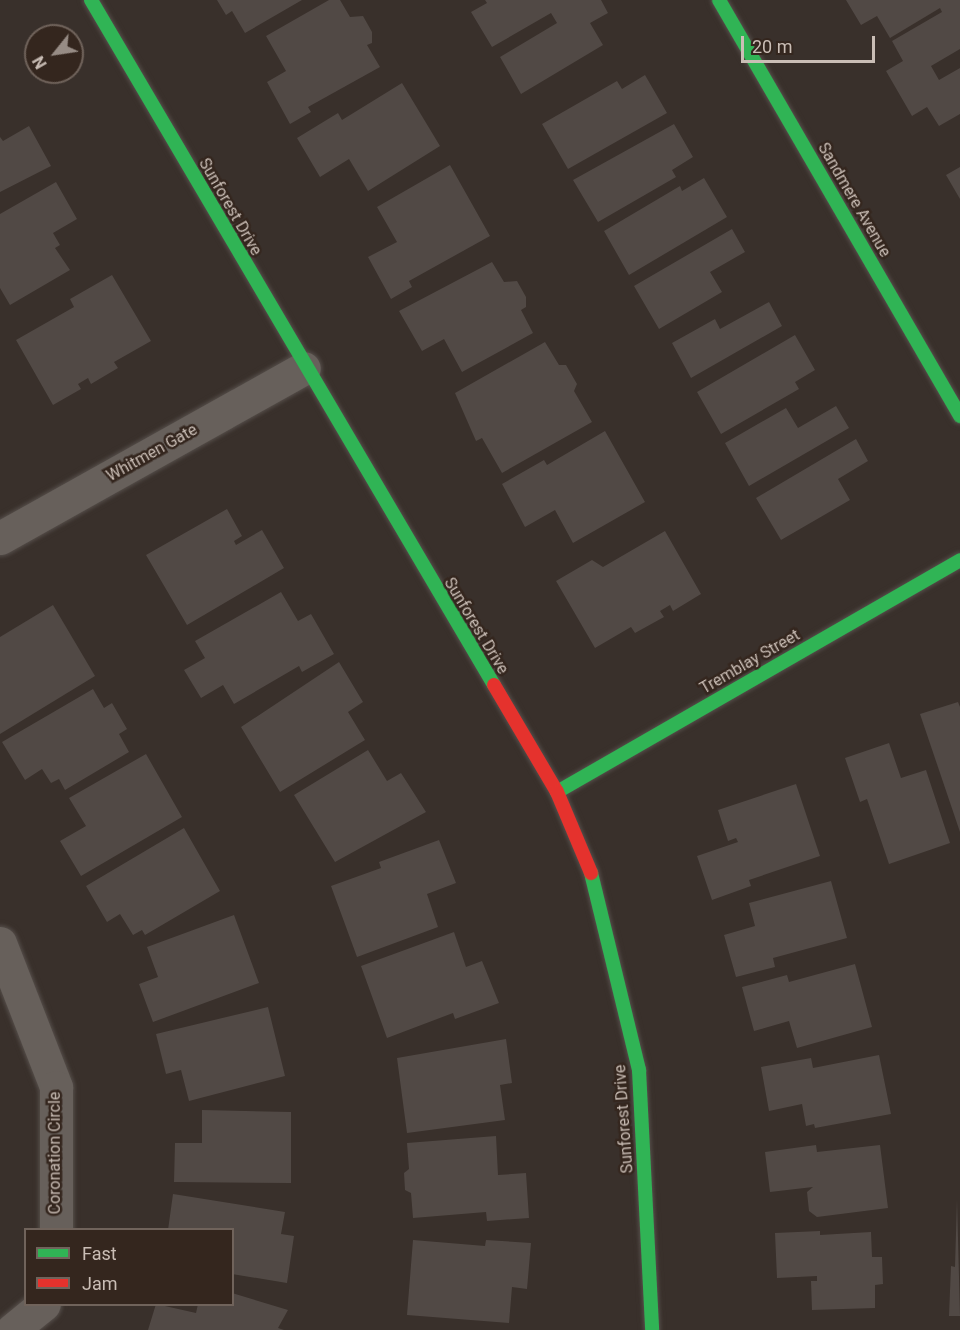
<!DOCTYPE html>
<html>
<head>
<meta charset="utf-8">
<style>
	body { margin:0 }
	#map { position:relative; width:960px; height:1330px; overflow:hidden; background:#39302b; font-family:Roboto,sans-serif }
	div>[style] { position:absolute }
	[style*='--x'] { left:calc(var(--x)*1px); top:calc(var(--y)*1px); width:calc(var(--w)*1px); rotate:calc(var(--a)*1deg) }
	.building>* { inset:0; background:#514945 }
	.roads { filter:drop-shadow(0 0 2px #554e4a) drop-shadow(0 0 2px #554e4a) }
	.street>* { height:33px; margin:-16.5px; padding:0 16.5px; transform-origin:16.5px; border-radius:16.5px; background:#67605b }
	.fast>* { height:14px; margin:-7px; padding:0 7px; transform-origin:7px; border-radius:7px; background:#30b455 }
	.jam>* { height:14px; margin:-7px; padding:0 7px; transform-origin:7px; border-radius:7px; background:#e5322d }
	span { translate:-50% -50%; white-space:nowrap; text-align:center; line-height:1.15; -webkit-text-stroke:5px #34261e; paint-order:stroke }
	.street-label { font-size:16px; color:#cabeb6 }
	.legend { position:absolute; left:24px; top:1228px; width:210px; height:78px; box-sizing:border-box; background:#34261e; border:2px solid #70635b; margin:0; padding:8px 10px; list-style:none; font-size:18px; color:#cabeb6 }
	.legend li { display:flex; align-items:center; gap:12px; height:30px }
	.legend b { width:30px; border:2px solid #70635b }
	.north { position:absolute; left:24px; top:24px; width:60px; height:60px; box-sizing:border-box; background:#34261e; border:2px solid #70635b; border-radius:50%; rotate:240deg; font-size:16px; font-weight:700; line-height:24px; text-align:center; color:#cabeb6 }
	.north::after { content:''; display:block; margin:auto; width:21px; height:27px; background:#978c85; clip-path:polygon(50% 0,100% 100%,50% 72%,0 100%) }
	.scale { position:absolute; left:741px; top:36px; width:134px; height:27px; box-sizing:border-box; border:3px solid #cabeb6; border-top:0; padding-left:8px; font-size:18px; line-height:21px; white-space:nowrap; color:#cabeb6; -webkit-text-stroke:4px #34261e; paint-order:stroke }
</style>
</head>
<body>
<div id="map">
	<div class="building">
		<div style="clip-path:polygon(217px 0,302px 0,245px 33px,232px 11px,226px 15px)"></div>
		<div style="clip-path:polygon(329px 0,340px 0,350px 17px,363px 16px,372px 32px,372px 43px,367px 45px,380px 67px,308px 107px,311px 112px,290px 124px,267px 82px,286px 71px,266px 36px)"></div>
		<div style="clip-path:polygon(485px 0,601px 0,608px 13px,590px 23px,603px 45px,521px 94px,500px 57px,557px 23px,551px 13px,492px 47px,471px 12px,487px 3px)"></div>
		<div style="clip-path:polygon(846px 0,960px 0,960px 49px,931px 66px,939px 80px,960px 68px,960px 114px,939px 126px,927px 107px,912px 116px,886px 71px,903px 61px,892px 41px,942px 12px,940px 8px,890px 38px,877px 16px,861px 25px)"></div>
		<div style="clip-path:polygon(645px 75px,667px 113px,568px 169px,542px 124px,617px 81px,622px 89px)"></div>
		<div style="clip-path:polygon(402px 83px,440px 146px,368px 191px,349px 159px,320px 177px,297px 138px,338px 113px,342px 120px)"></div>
		<div style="clip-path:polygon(674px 124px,693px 157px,672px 170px,676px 177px,598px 222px,573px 180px)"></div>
		<div style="clip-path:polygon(29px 126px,51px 166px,0 192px,0 137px,3px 141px)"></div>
		<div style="clip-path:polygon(450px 165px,490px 236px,409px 281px,412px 287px,391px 299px,368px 257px,397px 242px,377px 207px)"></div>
		<div style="clip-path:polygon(960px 167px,960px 199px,946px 175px)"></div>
		<div style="clip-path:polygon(704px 178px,727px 217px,629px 275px,604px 231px,680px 186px,682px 191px)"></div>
		<div style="clip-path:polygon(56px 182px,77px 219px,53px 233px,60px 245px,55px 248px,70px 270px,10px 305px,0 288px,0 214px)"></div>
		<div style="clip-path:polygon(732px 229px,745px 252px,710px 272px,722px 292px,659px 329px,634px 286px)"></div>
		<div style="clip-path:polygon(492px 262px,504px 282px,517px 281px,526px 297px,526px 307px,521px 310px,533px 333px,462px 372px,444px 339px,422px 351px,399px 311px)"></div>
		<div style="clip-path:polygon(112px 275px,151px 341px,114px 362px,118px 368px,91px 384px,88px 378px,78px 384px,81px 389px,53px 405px,16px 340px,74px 307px,70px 299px)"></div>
		<div style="clip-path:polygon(769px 302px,782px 326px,691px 378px,672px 343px,715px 319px,720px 329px)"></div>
		<div style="clip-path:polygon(795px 335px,815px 370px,795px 382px,799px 389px,721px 434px,697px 392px)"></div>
		<div style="clip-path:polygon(545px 342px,559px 365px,566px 365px,577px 384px,574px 391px,592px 422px,502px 473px,482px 438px,476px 441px,455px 393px)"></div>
		<div style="clip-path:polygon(836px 406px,849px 428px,749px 486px,725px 443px,786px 408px,798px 428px)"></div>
		<div style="clip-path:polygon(605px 431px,645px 502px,573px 543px,555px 510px,525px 527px,502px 484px,544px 460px,547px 465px)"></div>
		<div style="clip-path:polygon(856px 439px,868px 461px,838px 479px,850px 500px,781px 540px,756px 498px)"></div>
		<div style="clip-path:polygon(227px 509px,242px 536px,234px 541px,236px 545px,262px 530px,284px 568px,187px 625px,146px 555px)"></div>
		<div style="clip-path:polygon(665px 531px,701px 594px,673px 611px,670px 605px,660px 611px,664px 617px,635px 633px,631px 627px,595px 648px,556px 581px,592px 560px,603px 567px)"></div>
		<div style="clip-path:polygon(281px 592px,298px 621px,311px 614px,334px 654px,302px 672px,299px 666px,234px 704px,223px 685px,201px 698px,184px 670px,205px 658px,195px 641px)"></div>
		<div style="clip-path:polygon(53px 605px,95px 676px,0 734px,0 637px)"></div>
		<div style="clip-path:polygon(339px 662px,363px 702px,348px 712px,365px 740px,280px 792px,241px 727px)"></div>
		<div style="clip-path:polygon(93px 689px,104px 708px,112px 703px,127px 729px,119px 734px,129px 752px,65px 790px,59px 779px,51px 783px,42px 769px,25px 780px,2px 742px)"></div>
		<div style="clip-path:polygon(958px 702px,960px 707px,960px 832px,920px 714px)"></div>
		<div style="clip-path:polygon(889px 743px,901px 778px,926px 770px,950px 843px,889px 864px,867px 799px,860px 802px,845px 758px)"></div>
		<div style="clip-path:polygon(368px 750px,387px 781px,401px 773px,426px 812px,335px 862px,294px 795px)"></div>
		<div style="clip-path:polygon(146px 754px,182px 817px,81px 876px,60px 841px,86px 826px,69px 798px)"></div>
		<div style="clip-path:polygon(796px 784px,820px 856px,749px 880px,751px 886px,712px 900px,697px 856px,738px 842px,736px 838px,728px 841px,718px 810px)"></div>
		<div style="clip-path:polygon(184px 828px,220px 891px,145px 935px,142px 930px,133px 935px,120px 914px,107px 922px,86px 886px)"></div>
		<div style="clip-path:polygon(439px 840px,456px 883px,427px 894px,438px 927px,357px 957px,331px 886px,381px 868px,379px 862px)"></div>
		<div style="clip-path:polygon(831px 881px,847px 938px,773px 958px,775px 967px,736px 977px,724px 935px,755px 926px,749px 903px)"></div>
		<div style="clip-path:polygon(234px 915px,259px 983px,153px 1022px,139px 984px,158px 977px,147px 947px)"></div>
		<div style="clip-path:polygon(454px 932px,466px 967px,482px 961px,499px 1003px,455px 1019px,453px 1013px,387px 1038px,361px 966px)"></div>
		<div style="clip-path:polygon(855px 964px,872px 1027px,797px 1048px,789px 1021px,754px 1031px,742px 987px,787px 975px,789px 982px)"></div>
		<div style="clip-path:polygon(268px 1007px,285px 1076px,189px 1101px,181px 1070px,166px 1074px,156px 1034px)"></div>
		<div style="clip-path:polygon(506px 1039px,512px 1083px,500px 1085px,505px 1120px,407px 1133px,397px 1058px)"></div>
		<div style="clip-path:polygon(879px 1055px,891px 1114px,815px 1128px,814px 1124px,806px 1126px,802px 1104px,769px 1111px,761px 1067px,811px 1058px,813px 1068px)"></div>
		<div style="clip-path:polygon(202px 1110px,291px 1112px,291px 1183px,174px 1182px,175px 1143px,202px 1143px)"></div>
		<div style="clip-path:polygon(496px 1136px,498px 1175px,526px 1173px,529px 1218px,487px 1221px,486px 1212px,413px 1218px,411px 1193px,405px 1190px,404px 1173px,409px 1169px,407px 1143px)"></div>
		<div style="clip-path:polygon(816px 1145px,817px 1152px,880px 1145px,888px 1208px,817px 1217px,809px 1211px,807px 1192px,813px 1187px,770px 1192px,765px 1152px)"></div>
		<div style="clip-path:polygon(173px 1194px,285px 1212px,281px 1234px,294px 1236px,287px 1283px,232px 1274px,232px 1230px,168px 1230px)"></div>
		<div style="clip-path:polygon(957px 1199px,960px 1316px,949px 1316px,951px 1266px,955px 1267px)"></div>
		<div style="clip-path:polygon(820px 1231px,820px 1235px,871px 1232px,872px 1257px,882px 1257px,883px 1284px,875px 1285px,875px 1308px,812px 1310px,811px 1281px,817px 1281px,817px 1276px,777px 1278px,775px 1233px)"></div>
		<div style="clip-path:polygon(413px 1240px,485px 1246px,486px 1240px,531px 1243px,527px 1289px,512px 1287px,509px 1323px,407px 1315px)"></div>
		<div style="clip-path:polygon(232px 1293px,288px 1310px,278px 1328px,284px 1330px,148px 1330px,156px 1304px,196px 1313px,198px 1304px,232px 1304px)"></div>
	</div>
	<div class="roads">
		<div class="street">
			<div style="--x:0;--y:538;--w:348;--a:-29.2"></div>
			<div style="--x:0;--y:943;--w:155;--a:68.7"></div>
			<div style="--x:56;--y:1087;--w:143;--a:90"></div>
			<div style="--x:12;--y:1330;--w:41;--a:-39.1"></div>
		</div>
		<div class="fast">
			<div style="--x:91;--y:0;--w:795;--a:59.53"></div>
			<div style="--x:719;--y:0;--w:481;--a:59.9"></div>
			<div style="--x:557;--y:792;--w:465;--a:-29.9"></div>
			<div style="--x:591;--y:873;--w:203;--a:76.3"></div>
			<div style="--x:639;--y:1070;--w:260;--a:87.1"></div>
		</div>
		<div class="jam">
			<div style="--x:494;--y:685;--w:124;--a:59.5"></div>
			<div style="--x:557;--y:792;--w:88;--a:67.2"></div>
		</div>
	</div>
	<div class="street-label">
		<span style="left:854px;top:200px;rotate:60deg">Sandmere Avenue</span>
		<span style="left:230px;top:207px;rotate:60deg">Sunforest Drive</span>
		<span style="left:152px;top:453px;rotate:-29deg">Whitmen Gate</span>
		<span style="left:476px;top:626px;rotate:59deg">Sunforest Drive</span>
		<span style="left:750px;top:662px;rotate:-30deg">Tremblay Street</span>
		<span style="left:624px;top:1119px;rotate:-94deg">Sunforest Drive</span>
		<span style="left:55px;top:1153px;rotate:-90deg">Coronation Circle</span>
	</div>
	<ul class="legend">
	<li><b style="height:8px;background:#30b455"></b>Fast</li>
	<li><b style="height:8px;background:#e5322d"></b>Jam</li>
	</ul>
	<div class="north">N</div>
	<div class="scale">20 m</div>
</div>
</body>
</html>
